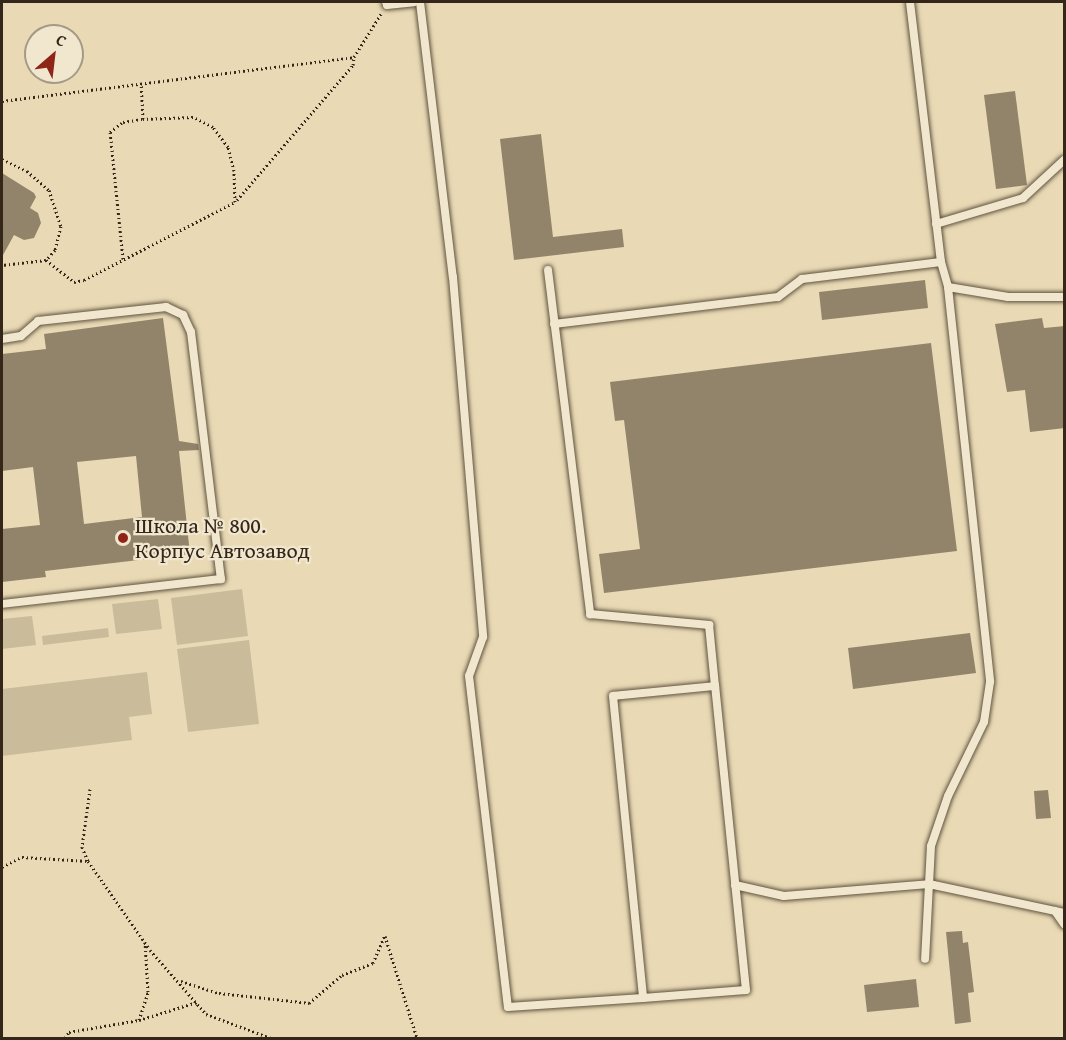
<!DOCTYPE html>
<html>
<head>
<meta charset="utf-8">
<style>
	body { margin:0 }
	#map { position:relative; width:1066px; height:1040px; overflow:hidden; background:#e9dab5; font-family:"Gentium Book Plus",serif }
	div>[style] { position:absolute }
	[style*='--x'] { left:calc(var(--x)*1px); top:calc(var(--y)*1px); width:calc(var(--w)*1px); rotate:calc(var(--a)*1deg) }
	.green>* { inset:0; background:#cabb9a }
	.building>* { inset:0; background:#92846a }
	.path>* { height:3px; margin-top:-1.5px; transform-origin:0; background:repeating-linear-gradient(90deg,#342619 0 1.5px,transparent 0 4.5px) }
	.roads { filter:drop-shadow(0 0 2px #615340) drop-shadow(0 0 2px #615340) }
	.lane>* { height:8px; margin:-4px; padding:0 4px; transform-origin:4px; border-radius:4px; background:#f1e7cf }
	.dots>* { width:16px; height:16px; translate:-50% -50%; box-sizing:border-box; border:3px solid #f1e7cf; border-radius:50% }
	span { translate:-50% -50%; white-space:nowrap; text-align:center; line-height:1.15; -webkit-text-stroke:4.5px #f1e7cf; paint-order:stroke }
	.poi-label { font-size:22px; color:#342619 }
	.left { translate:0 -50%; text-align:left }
	.frame { position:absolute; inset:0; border:3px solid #342619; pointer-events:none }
	.north { position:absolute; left:24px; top:24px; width:60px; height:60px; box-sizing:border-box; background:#f1e7cf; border:2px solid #a59a86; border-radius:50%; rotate:28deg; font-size:16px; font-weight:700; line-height:24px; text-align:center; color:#342619 }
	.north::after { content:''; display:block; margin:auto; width:21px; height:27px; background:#8f2418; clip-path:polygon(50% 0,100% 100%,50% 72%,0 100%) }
</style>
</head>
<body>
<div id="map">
	<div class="green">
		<div style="clip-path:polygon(242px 589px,248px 636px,177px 645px,171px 598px)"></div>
		<div style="clip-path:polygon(158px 599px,162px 629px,116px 634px,112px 604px)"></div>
		<div style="clip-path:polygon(32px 616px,36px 645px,2px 649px,2px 619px)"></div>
		<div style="clip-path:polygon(108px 628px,109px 637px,43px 645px,42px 636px)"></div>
		<div style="clip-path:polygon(249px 640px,259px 724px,188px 732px,177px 649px)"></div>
		<div style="clip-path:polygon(147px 672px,152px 714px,129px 717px,132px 740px,2px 756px,2px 689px)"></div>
	</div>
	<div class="building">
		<div style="clip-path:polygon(1015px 91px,1027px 185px,996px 189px,984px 95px)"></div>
		<div style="clip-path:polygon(541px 134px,553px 237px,622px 229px,624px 247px,514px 260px,500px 139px)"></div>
		<div style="clip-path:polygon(2px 173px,34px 193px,36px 197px,30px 208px,38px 213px,41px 223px,34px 238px,24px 240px,14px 235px,2px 257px)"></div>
		<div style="clip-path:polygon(925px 280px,928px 308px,822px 320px,819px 292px)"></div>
		<div style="clip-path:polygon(evenodd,163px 318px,179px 441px,198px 444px,199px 450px,179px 451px,190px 554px,45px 571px,46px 577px,2px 582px,2px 529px,40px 525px,33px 467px,2px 471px,2px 354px,46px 349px,44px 334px,163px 318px,136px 456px,142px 517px,84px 524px,77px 462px,136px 456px)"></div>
		<div style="clip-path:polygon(1042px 318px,1044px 328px,1065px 326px,1065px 428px,1030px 432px,1025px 390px,1007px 392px,995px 324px)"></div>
		<div style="clip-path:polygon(931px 343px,957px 551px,604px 593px,599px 554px,640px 549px,624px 420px,615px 421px,610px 382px)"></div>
		<div style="clip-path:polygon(970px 633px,976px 673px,853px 689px,848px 648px)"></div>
		<div style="clip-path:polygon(1048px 790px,1051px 818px,1036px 819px,1034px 791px)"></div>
		<div style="clip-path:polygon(962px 931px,963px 943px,968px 942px,974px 992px,968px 993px,971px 1022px,955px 1024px,946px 932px)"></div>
		<div style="clip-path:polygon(916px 979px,919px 1007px,867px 1012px,864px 985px)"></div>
	</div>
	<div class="path">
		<div style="--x:2;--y:101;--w:355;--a:-7.1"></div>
		<div style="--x:354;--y:57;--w:51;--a:-57.9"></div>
		<div style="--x:2;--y:159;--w:28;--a:26"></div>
		<div style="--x:27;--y:171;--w:29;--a:41"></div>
		<div style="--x:49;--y:190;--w:38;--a:72"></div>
		<div style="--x:61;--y:226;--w:25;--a:104"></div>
		<div style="--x:55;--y:250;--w:13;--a:132"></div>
		<div style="--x:46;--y:260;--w:44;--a:173.5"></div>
		<div style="--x:237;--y:200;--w:178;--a:-49.3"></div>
		<div style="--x:353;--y:65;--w:8;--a:-83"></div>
		<div style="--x:123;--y:259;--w:128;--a:-95.8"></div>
		<div style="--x:110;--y:132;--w:16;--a:-38"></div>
		<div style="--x:123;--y:122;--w:20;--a:-9"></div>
		<div style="--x:46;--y:260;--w:36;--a:38"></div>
		<div style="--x:74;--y:282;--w:10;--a:-11"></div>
		<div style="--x:84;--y:280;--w:170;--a:-27.3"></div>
		<div style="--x:235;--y:202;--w:31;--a:-92"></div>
		<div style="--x:234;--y:171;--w:25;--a:-104"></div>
		<div style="--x:228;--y:147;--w:25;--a:-127"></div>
		<div style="--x:213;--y:127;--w:22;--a:-153"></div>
		<div style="--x:193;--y:117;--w:50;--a:177.7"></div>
		<div style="--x:143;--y:119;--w:35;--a:-93"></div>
		<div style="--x:90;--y:789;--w:59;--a:97.9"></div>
		<div style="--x:82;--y:847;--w:15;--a:67"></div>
		<div style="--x:88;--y:861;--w:108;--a:55.1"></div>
		<div style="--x:150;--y:950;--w:85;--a:48.8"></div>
		<div style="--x:206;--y:1014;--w:69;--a:20.3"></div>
		<div style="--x:2;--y:867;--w:22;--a:-27"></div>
		<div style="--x:22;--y:857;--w:66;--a:3.5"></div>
		<div style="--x:385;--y:936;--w:107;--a:72.6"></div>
		<div style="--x:181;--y:981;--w:40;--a:18"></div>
		<div style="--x:219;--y:993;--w:91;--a:6.3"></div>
		<div style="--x:309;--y:1003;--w:43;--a:-40.3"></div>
		<div style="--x:342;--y:975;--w:33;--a:-21"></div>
		<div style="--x:373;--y:963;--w:30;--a:-67"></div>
		<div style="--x:139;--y:1020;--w:29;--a:-72"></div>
		<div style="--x:148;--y:992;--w:50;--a:-93.4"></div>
		<div style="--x:65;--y:1038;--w:7;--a:-56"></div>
		<div style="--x:69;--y:1032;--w:71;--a:-9.7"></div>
		<div style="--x:139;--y:1020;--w:61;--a:-17.2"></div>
	</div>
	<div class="roads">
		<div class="lane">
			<div style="--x:386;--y:2;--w:3;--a:72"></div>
			<div style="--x:387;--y:5;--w:27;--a:-6"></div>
			<div style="--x:420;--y:2;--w:277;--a:83.2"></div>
			<div style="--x:453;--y:277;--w:361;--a:85.2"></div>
			<div style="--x:483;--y:637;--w:41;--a:109.7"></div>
			<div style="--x:469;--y:676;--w:333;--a:83.3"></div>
			<div style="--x:508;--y:1007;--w:135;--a:-3.8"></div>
			<div style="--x:643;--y:998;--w:103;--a:-4.4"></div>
			<div style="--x:746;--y:990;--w:306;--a:-95.8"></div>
			<div style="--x:715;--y:686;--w:102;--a:174.4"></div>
			<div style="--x:613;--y:696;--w:303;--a:84.3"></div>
			<div style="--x:910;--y:2;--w:262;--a:83.2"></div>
			<div style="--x:941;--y:262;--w:26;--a:74"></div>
			<div style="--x:948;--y:287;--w:397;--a:83.9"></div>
			<div style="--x:990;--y:682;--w:40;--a:98.5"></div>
			<div style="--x:984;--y:722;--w:82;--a:115.9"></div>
			<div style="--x:948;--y:796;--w:53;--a:108.8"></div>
			<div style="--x:931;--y:846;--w:113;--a:93"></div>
			<div style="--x:936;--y:224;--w:91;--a:-16.6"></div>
			<div style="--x:1023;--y:198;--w:56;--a:-42.8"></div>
			<div style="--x:548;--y:270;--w:347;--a:83"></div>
			<div style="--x:590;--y:614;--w:120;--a:5.3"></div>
			<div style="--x:709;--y:625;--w:61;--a:84.4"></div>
			<div style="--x:948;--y:287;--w:61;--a:9.5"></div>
			<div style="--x:1008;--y:297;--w:56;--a:0"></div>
			<div style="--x:554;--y:324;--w:226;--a:-6.9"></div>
			<div style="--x:778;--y:297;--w:30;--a:-37"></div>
			<div style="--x:802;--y:279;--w:140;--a:-7"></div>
			<div style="--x:2;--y:339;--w:19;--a:-9"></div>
			<div style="--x:21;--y:336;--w:23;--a:-41"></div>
			<div style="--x:38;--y:321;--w:129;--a:-6.2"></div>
			<div style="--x:166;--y:307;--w:19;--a:25"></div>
			<div style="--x:183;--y:315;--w:19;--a:65"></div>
			<div style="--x:191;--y:332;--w:249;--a:83.1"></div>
			<div style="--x:221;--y:579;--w:220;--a:173.5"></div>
			<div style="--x:735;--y:885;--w:50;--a:12.7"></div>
			<div style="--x:784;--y:896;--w:145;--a:-4.7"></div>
			<div style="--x:929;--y:884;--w:138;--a:12.1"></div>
			<div style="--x:1055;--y:911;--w:16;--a:55"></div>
		</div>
	</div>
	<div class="dots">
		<div style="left:123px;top:538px;background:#8f2418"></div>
	</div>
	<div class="poi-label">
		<span class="left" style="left:135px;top:538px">Школа № 800.<br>Корпус Автозавод</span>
	</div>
	<div class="frame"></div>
	<div class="north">С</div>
</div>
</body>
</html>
